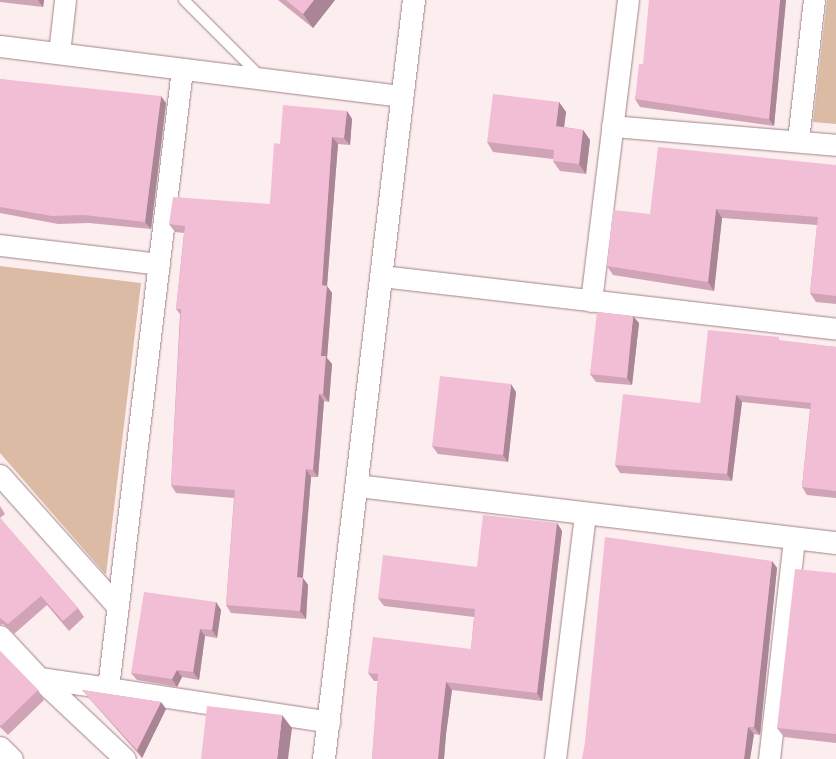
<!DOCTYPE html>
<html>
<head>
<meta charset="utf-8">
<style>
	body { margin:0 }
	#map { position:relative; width:836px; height:759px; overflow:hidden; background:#fceeef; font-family:Lato,sans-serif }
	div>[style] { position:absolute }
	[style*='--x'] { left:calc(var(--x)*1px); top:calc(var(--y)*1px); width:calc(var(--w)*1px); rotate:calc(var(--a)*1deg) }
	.green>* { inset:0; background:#dcbba5 }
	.roads { filter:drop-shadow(0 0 1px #a18386) drop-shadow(0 0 1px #a18386) }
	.service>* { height:10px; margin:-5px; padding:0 5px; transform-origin:5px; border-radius:5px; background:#fff }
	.minor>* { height:21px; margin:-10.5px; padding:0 10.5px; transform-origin:10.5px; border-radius:10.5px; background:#fff }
	.tertiary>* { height:22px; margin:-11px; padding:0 11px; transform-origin:11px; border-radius:11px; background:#fff }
	.wall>* { inset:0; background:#d0a3b7 }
	.shaded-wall>* { inset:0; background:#a98595 }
	.building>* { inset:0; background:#f2bed5 }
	span { translate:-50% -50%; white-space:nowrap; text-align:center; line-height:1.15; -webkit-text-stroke:3px #fff; paint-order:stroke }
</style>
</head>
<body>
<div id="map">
	<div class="green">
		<div style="clip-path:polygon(827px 0,836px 0,836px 124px,813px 122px)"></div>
		<div style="clip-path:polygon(0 266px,141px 283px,106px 575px,0 453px)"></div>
	</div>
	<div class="roads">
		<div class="service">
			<div style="--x:184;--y:0;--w:106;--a:45"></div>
		</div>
		<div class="minor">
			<div style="--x:0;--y:46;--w:405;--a:7.1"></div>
			<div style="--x:59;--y:53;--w:53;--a:-83.5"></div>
			<div style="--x:182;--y:69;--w:623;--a:96.82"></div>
			<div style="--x:108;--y:688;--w:224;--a:8.7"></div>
			<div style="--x:612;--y:126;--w:225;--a:4.8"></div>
			<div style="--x:798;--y:140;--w:141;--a:-83.5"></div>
			<div style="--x:0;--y:245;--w:160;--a:6.8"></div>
			<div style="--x:381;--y:276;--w:458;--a:6.6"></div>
			<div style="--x:591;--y:301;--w:303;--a:-83"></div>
			<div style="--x:0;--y:475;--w:177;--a:48.2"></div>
			<div style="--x:0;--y:636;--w:57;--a:47.1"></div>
			<div style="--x:39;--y:678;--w:70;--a:8.2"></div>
			<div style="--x:39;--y:678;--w:118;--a:43.3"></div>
			<div style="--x:0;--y:747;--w:17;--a:45"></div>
			<div style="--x:555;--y:759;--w:248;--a:-83"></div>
			<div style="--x:769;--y:759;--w:222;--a:-83.5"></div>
		</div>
		<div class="tertiary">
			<div style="--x:357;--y:486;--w:482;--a:6.8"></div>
			<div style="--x:324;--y:759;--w:764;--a:-83.24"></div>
		</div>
	</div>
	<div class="wall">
		<div style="clip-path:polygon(0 0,44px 0,43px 7px,0 2px)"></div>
		<div style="clip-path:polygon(278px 0,335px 0,313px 28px)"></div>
		<div style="clip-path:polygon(786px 0,774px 126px,640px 107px,635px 99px,643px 64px)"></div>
		<div style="clip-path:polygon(0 79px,166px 103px,151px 229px,89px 223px,58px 224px,0 213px)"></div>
		<div style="clip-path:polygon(559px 102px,566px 112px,564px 127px,583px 130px,590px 140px,586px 174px,560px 171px,553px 161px,553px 159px,493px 152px,487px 142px)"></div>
		<div style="clip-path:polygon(347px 111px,352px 119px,350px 145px,338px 144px,327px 286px,332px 293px,327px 358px,332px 364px,329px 402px,324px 401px,318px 477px,311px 477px,303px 578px,308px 585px,306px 619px,231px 613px,226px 605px,234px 498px,176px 493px,171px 485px,180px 314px,176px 309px,184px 233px,175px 232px,169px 224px,270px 204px,280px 144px)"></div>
		<div style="clip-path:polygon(836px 165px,836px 304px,816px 302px,810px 293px,817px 225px,722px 218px,714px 291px,613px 275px,607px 266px,650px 214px)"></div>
		<div style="clip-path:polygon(639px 323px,632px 385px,596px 382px,590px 374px)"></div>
		<div style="clip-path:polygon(782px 341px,836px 347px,836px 498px,807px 495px,802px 487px,810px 409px,742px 402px,732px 481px,620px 473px,615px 465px,700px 403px)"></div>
		<div style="clip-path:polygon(516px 392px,508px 462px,438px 454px,432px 446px)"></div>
		<div style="clip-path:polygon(0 506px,5px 514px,0 518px,78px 608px,84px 617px,69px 631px,47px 605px,14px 634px,3px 624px,0 625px)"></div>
		<div style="clip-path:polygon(557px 523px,562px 531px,542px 701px,452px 690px,446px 734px,444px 759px,372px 759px,378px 681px,374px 681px,368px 673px,471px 649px,474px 617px,384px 606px,378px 598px,477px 567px)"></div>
		<div style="clip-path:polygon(772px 561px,777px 568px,760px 735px,754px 734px,750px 759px,582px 759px)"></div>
		<div style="clip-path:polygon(836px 573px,836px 743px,784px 737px,777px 728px)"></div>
		<div style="clip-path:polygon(216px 602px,221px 610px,217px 638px,205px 636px,199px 680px,182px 677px,177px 687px,137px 680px,131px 673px)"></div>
		<div style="clip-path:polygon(0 651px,38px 690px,44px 700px,8px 735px,0 727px)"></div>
		<div style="clip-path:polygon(82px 690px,161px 702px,166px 709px,142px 758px,88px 697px)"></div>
	</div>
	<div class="shaded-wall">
		<div style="clip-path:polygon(38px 0,44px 0,43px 7px)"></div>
		<div style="clip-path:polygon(314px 0,335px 0,313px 28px,303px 14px)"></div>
		<div style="clip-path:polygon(780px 0,786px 0,774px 126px,769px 119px)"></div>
		<div style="clip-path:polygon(161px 96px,166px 103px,151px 229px,145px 222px)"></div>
		<div style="clip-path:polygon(559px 102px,566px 112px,563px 136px,556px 126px)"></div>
		<div style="clip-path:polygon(347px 111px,352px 119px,350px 145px,344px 138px)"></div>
		<div style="clip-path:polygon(583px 130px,590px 140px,586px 174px,579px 164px)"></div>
		<div style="clip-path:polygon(332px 137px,338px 144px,327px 286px,332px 293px,327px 358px,332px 364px,329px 402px,323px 394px,321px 356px,322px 285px)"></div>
		<div style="clip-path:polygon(716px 209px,722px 218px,714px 291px,708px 282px)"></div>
		<div style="clip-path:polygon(633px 316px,639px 323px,632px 385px,627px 378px)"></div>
		<div style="clip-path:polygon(511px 384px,516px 392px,508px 462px,503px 455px)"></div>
		<div style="clip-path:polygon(319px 394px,324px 401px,318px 477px,313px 470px)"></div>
		<div style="clip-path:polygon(736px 395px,742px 402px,732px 481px,727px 474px)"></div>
		<div style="clip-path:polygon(306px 469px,311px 477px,302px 585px,297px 577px)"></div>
		<div style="clip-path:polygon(557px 523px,562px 531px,542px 701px,537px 693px)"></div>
		<div style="clip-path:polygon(772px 561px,777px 568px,760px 735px,754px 727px)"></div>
		<div style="clip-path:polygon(303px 578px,308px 585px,306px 619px,300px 611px)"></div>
		<div style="clip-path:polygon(216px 602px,221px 610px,217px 638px,212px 630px)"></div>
		<div style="clip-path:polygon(200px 629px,205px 636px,199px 680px,193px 672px)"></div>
		<div style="clip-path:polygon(177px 670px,182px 677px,177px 687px,172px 679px)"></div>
		<div style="clip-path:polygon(446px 682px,452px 690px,446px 734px,444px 759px,438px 759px,441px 726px)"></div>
		<div style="clip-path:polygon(161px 702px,166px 709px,142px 758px,137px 750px)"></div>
		<div style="clip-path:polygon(282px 715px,292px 728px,288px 759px,277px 759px)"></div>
		<div style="clip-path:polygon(748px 727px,754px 734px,750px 759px,744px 759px)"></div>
	</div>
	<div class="building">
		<div style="clip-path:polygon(286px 0,314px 0,303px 14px)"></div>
		<div style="clip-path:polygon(649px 0,780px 0,769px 119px,635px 99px,639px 64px,643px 64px)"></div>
		<div style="clip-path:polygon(0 79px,161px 96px,145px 222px,84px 215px,52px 216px,0 207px)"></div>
		<div style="clip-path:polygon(493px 94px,559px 102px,556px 126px,583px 130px,579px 164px,553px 161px,554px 150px,487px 142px)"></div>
		<div style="clip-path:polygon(283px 105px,347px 111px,344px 138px,332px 137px,322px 285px,327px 286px,321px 356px,326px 356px,323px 394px,319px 394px,313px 470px,306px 469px,297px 577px,303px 578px,300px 611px,226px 605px,235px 490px,171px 485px,181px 309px,176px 309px,185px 226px,169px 224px,173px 197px,270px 204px,274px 143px,280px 144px)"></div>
		<div style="clip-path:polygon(658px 147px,836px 165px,836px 296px,810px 293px,818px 217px,716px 209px,708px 282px,607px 266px,613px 210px,650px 214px)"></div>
		<div style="clip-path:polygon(597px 312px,633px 316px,627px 378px,590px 374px)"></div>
		<div style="clip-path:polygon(708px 330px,779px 337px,779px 340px,836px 347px,836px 491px,802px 487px,811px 403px,736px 395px,727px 474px,615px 465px,623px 394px,700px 403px)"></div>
		<div style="clip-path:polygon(440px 376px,511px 384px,503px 455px,432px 446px)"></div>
		<div style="clip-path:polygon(483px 515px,557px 523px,537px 693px,446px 682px,441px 726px,438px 759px,372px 759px,378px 674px,368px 673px,373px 637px,471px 649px,475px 609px,378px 598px,383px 555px,477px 567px)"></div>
		<div style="clip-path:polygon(0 518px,78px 608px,63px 621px,41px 596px,8px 624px,0 618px)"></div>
		<div style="clip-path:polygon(605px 537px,772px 561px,754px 727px,748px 727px,744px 759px,582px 759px,585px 742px)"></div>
		<div style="clip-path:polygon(795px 569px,836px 573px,836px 734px,777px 728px)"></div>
		<div style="clip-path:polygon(144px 592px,216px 602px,212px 630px,200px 629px,193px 672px,177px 670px,172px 679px,131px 673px)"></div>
		<div style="clip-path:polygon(0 651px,38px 690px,1px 726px,0 725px)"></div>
		<div style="clip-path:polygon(82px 690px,161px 702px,137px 750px)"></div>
		<div style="clip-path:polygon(207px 706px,282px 715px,277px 759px,201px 759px)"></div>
	</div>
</div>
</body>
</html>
